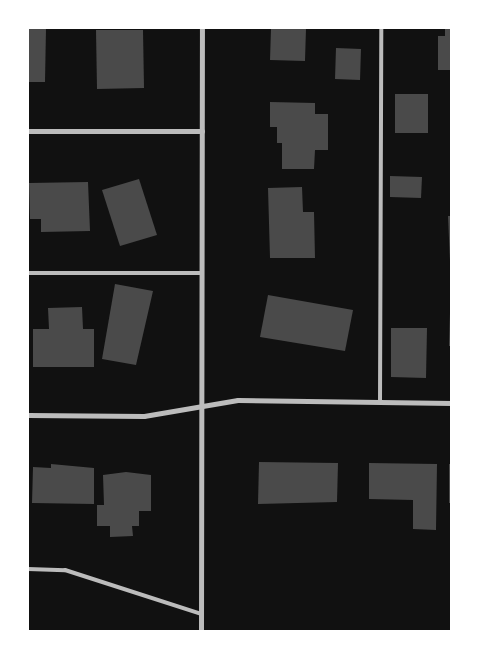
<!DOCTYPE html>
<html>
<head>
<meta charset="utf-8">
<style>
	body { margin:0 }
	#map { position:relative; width:479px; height:659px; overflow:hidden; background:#111; font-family:Roboto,sans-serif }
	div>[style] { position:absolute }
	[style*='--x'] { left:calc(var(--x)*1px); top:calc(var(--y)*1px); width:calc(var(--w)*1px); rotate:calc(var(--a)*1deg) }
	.building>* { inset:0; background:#4a4a4a }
	.service>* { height:4px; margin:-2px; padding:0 2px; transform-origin:2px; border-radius:2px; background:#bcbcbc }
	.minor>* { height:5px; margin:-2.5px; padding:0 2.5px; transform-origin:2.5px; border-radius:2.5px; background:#bcbcbc }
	span { translate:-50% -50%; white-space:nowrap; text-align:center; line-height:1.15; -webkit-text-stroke:5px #fff; paint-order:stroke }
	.frame { position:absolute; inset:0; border:29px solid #fff; pointer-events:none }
</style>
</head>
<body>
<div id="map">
	<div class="building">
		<div style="clip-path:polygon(28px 28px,46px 28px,45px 82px,28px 82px)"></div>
		<div style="clip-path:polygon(271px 28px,306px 28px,305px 61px,270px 60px)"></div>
		<div style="clip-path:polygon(445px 28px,452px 28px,452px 70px,438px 70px,438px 36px,445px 36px)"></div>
		<div style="clip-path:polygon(96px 30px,143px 30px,144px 88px,97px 89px)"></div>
		<div style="clip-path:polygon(336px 48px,361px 49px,360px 80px,335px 79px)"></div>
		<div style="clip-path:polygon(395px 94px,428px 94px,428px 133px,395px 133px)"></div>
		<div style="clip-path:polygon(270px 102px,315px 103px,315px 114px,328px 114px,328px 150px,315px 150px,314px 169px,282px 169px,282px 143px,277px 143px,277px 127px,270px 127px)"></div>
		<div style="clip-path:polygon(390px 176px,422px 177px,421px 198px,390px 197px)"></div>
		<div style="clip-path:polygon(139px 179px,157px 235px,120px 246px,102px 190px)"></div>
		<div style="clip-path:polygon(88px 182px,90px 231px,41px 232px,41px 219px,30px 219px,29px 183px)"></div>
		<div style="clip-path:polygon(302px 187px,303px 212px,314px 212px,315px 258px,270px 258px,268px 188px)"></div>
		<div style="clip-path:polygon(448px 216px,452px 216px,452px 261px,450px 261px)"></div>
		<div style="clip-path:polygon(115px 284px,153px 291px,136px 365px,102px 359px)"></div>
		<div style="clip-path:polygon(268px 295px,353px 310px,345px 351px,260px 337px)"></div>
		<div style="clip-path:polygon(82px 307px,83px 329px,94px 329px,94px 367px,33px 367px,33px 329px,49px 329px,48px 308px)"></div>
		<div style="clip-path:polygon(450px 312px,452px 312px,452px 346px,449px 346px)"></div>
		<div style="clip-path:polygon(391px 328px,427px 328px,426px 378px,391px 377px)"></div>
		<div style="clip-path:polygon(259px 462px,338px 463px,337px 502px,258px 504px)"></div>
		<div style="clip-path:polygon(369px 463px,437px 464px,436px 530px,413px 529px,413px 500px,369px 499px)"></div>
		<div style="clip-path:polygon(51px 464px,94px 468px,94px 504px,32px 503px,33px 467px,51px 468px)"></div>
		<div style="clip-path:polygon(449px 464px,452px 464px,452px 503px,449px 503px)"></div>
		<div style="clip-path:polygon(126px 472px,151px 475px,151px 511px,139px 511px,139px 526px,132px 526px,133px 536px,110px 537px,110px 526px,97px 526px,97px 505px,104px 505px,103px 475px)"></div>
	</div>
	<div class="service">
		<div style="--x:28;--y:273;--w:174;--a:0"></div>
		<div style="--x:380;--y:402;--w:374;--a:-89.8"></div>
		<div style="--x:28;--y:569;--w:37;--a:2"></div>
		<div style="--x:65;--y:570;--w:143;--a:17.9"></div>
	</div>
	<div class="minor">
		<div style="--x:28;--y:131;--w:174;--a:0"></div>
		<div style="--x:28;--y:415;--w:116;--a:0.5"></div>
		<div style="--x:144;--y:416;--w:95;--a:-9.7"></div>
		<div style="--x:238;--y:400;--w:214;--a:0.8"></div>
		<div style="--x:201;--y:632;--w:604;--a:-89.91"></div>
	</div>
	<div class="frame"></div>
</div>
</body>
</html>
